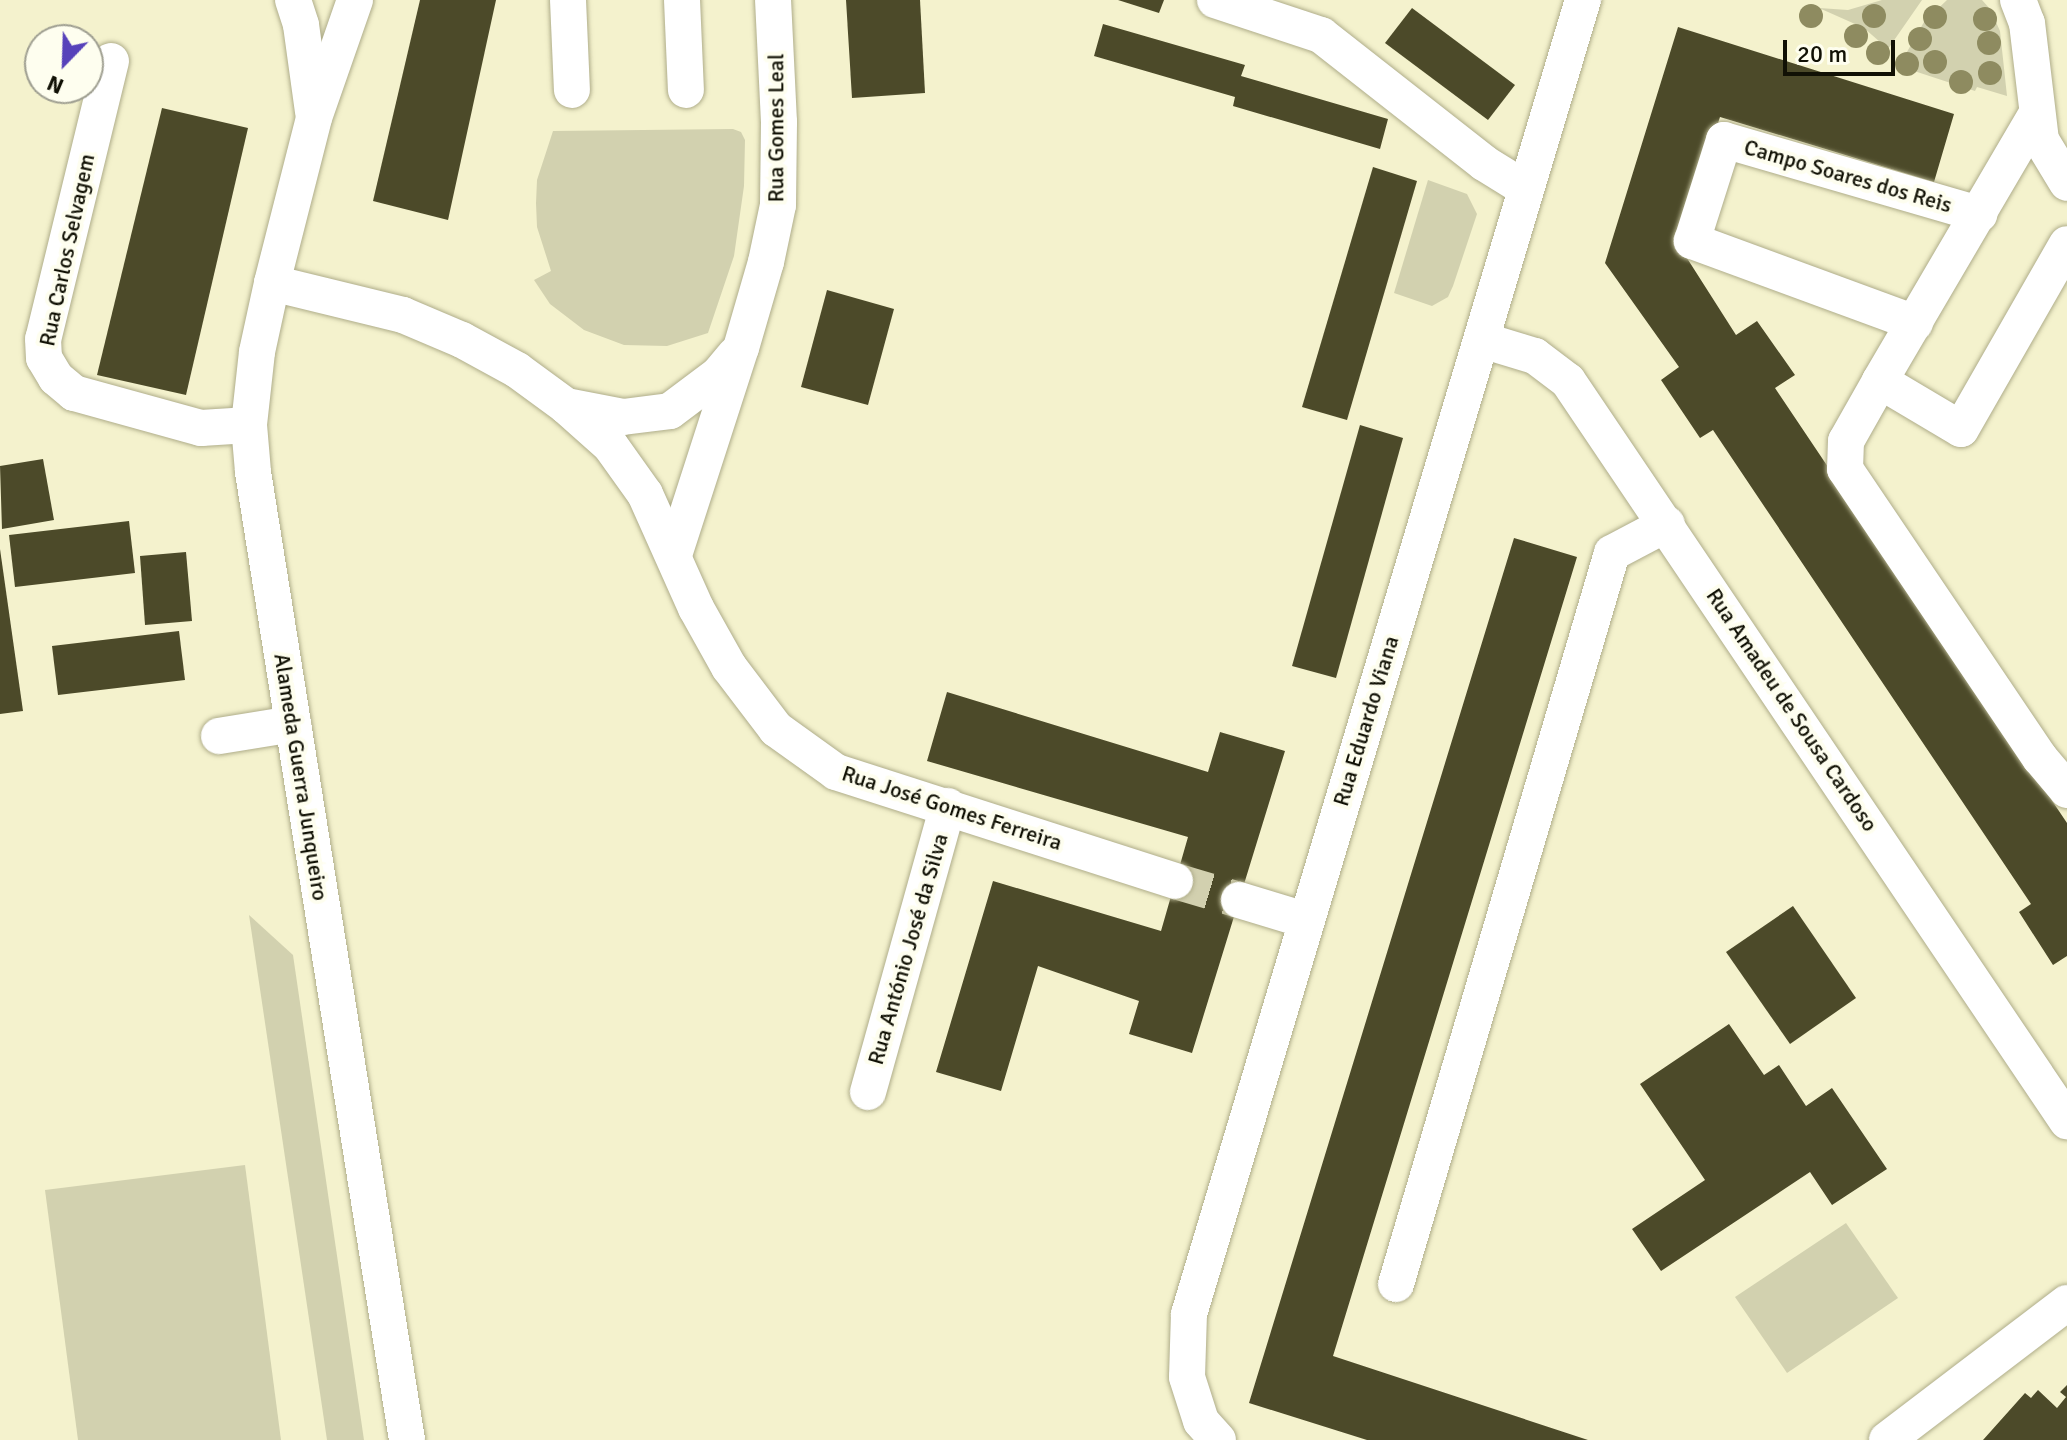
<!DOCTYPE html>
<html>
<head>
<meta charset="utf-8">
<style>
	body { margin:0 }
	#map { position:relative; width:2067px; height:1440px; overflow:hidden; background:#f4f2cd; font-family:Signika,sans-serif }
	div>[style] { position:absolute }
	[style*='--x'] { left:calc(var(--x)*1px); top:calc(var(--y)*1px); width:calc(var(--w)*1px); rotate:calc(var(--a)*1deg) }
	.green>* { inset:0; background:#d2d1af }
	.building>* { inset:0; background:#4c4a29 }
	.minor-tunnel>* { height:36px; margin-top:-18px; transform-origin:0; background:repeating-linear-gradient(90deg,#d2d0af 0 36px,transparent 0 54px) }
	.roads { filter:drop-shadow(0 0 2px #afad8a) drop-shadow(0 0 2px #afad8a) }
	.minor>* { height:36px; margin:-18px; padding:0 18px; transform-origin:18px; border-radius:18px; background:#fff }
	.trees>* { width:24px; height:24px; margin:-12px; border-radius:50%; background:#8e8b60 }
	span { translate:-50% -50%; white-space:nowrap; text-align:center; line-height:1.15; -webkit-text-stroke:8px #fefeef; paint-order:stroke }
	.street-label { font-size:22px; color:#111105 }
	.north { position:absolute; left:24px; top:24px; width:80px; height:80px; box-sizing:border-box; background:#fefeef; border:2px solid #9f9f91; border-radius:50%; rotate:203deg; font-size:22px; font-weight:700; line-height:32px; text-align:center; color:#111105 }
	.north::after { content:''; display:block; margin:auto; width:28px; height:36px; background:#5742ba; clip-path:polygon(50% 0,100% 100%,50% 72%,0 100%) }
	.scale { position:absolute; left:1783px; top:40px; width:112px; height:36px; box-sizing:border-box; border:4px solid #111105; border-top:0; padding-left:10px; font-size:24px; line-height:28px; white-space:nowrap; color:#111105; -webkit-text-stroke:6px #fefeef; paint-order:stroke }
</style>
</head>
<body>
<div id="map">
	<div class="green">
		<div style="clip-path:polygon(1882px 0,1922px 0,1888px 49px,1864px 28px,1819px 8px,1848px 10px)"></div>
		<div style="clip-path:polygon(1947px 0,1982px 0,1990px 9px,2000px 31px,2007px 96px,1977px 87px,1975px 91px,1899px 66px,1924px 22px)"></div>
		<div style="clip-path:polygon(733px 129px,741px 132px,745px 140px,744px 186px,734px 256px,708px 333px,667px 346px,624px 345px,584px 330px,550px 304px,534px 280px,551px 271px,537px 227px,536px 203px,537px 180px,553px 131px)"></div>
		<div style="clip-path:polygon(1428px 180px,1467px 194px,1477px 214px,1453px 286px,1448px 297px,1432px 306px,1394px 293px)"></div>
		<div style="clip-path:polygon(249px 915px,293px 955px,364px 1440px,327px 1440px)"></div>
		<div style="clip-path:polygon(245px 1165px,281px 1440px,78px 1440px,45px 1190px)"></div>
		<div style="clip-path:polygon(1846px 1223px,1898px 1298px,1787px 1373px,1735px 1297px)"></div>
	</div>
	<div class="building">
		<div style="clip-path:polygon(420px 0,496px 0,448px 220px,373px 201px)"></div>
		<div style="clip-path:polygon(846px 0,920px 0,925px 93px,852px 98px)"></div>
		<div style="clip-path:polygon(1118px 0,1164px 0,1159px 13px)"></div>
		<div style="clip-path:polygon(1412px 8px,1515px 85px,1488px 120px,1385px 43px)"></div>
		<div style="clip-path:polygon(1103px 24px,1245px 65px,1241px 76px,1388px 119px,1380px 149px,1233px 106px,1235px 97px,1094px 56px)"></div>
		<div style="clip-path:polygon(1678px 27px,1954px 114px,1934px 182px,1720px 117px,1678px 244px,1736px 335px,1757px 321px,1795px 375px,1775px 388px,2067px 823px,2067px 956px,2053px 965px,2019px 912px,2031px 904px,1713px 430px,1700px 438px,1661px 380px,1679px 367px,1605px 263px)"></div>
		<div style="clip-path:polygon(162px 108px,248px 128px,186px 395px,97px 375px)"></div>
		<div style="clip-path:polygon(1373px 167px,1417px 181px,1347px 420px,1302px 407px)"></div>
		<div style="clip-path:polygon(827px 290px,894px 309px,868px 405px,801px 387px)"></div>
		<div style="clip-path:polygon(1360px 425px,1403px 438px,1336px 678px,1292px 666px)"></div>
		<div style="clip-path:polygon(43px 459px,54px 520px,2px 529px,0 466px)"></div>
		<div style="clip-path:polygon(129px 521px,135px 573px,15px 587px,9px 535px)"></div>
		<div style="clip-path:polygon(1514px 538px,1577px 557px,1333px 1356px,1588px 1440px,1367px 1440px,1249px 1403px)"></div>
		<div style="clip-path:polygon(0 549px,23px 711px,0 714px)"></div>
		<div style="clip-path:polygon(186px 552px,192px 621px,145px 625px,140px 556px)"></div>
		<div style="clip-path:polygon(179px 631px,185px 680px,58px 695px,52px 646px)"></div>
		<div style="clip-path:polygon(947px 692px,1208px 772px,1220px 732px,1285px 751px,1192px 1053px,1129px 1034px,1139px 1001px,1038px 966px,1001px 1091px,936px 1072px,993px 881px,1161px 931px,1188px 837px,927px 761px)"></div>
		<div style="clip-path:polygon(1793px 906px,1856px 998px,1790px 1044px,1726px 952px)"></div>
		<div style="clip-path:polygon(1729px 1024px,1764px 1075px,1779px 1065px,1806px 1106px,1832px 1088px,1887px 1169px,1832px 1205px,1810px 1172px,1661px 1271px,1632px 1229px,1705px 1180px,1640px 1084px)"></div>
		<div style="clip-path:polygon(2067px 1385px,2067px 1440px,1983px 1440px,2025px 1393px,2031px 1398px,2038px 1390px,2057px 1408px,2066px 1397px,2060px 1392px)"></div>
	</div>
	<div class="minor-tunnel">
		<div style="--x:1175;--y:881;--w:67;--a:16.5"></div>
	</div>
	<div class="roads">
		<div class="minor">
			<div style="--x:293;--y:0;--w:26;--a:72"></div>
			<div style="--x:301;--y:25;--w:88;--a:82.1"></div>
			<div style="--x:355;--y:0;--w:125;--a:109.2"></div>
			<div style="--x:314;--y:118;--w:170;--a:104.3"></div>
			<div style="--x:272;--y:283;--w:71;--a:102.3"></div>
			<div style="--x:257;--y:352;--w:73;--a:96.3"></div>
			<div style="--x:249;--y:425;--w:47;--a:85.1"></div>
			<div style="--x:253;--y:472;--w:980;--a:80.96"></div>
			<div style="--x:568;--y:0;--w:90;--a:87.5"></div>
			<div style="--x:682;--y:0;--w:90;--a:87.5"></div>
			<div style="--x:1215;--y:0;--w:112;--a:18.3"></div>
			<div style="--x:1321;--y:35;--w:207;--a:38.1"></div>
			<div style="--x:1484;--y:163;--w:49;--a:31.8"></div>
			<div style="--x:2018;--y:0;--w:25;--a:69"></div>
			<div style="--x:2027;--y:23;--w:118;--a:83.2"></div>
			<div style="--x:2041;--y:140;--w:50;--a:58.8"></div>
			<div style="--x:111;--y:61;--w:286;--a:103.7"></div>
			<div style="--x:43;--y:339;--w:19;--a:87"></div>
			<div style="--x:44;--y:358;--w:23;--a:59"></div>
			<div style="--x:56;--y:378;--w:23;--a:40"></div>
			<div style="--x:74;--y:393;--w:132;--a:15.4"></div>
			<div style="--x:201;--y:428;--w:48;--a:-3.6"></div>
			<div style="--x:2037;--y:113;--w:311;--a:120.4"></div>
			<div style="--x:1880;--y:381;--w:94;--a:30.7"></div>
			<div style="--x:1961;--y:429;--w:213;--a:-60.2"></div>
			<div style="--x:272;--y:283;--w:135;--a:13.7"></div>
			<div style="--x:403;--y:315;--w:64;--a:23"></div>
			<div style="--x:462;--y:340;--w:63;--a:28.6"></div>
			<div style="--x:517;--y:370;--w:61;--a:36.3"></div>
			<div style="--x:566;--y:406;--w:59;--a:41.6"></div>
			<div style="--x:610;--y:445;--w:60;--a:54.5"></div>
			<div style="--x:645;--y:494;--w:125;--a:65.9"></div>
			<div style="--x:696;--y:608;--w:68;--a:60.8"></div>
			<div style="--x:729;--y:667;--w:78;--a:52.8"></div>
			<div style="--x:776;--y:729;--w:74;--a:35.6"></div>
			<div style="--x:836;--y:772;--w:356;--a:17.8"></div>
			<div style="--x:1915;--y:323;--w:238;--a:-159.8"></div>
			<div style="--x:1692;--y:241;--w:106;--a:-72.4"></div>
			<div style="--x:1724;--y:140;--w:266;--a:16.2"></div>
			<div style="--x:1482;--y:340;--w:55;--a:16.8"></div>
			<div style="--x:1535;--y:356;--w:41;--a:37.1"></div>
			<div style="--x:1568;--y:381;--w:893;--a:56.01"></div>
			<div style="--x:1880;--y:381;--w:69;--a:119.5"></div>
			<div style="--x:1846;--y:441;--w:28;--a:92"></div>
			<div style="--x:1845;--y:469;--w:349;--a:56"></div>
			<div style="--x:2040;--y:758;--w:42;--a:49.8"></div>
			<div style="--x:566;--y:406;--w:58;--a:10.9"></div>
			<div style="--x:623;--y:417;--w:47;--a:-7.3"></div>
			<div style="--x:670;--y:411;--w:60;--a:-36.9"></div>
			<div style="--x:718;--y:375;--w:26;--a:-50"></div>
			<div style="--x:674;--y:555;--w:218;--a:-72.1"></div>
			<div style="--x:741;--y:348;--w:90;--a:-73.8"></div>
			<div style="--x:766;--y:262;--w:58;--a:-78.1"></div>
			<div style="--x:778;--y:205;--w:83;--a:-89.3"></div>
			<div style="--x:779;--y:122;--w:122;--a:-92.8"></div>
			<div style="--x:219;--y:736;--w:75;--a:-9.2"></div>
			<div style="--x:1239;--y:900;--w:69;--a:16.9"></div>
			<div style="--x:868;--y:1092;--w:297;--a:-74.4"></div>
			<div style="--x:1396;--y:1284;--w:762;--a:-73.54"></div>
			<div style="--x:1612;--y:553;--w:62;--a:-27.8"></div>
			<div style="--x:1218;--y:1440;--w:25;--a:-132"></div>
			<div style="--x:1201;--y:1421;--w:46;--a:-107.7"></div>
			<div style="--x:1187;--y:1377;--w:63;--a:-88.2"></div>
			<div style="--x:1189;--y:1314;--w:1372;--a:-73.31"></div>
			<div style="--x:1887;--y:1440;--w:226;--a:-37.3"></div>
		</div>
	</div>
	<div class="trees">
		<div style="left:1811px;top:16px"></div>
		<div style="left:1874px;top:16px"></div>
		<div style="left:1935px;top:17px"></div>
		<div style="left:1985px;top:19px"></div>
		<div style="left:1856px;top:36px"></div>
		<div style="left:1920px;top:39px"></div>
		<div style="left:1989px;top:43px"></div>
		<div style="left:1878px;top:53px"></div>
		<div style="left:1935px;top:62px"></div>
		<div style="left:1907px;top:64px"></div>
		<div style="left:1990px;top:73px"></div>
		<div style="left:1961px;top:82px"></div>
	</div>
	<div class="street-label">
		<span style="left:776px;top:128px;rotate:-90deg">Rua Gomes Leal</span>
		<span style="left:1848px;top:176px;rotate:16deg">Campo Soares dos Reis</span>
		<span style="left:67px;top:250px;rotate:-78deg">Rua Carlos Selvagem</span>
		<span style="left:1792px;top:710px;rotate:56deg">Rua Amadeu de Sousa Cardoso</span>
		<span style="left:1366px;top:721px;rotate:-73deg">Rua Eduardo Viana</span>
		<span style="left:301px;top:777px;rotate:81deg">Alameda Guerra Junqueiro</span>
		<span style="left:952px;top:808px;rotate:18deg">Rua José Gomes Ferreira</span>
		<span style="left:908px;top:949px;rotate:-74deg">Rua António José da Silva</span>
	</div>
	<div class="north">N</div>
	<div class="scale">20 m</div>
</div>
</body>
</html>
